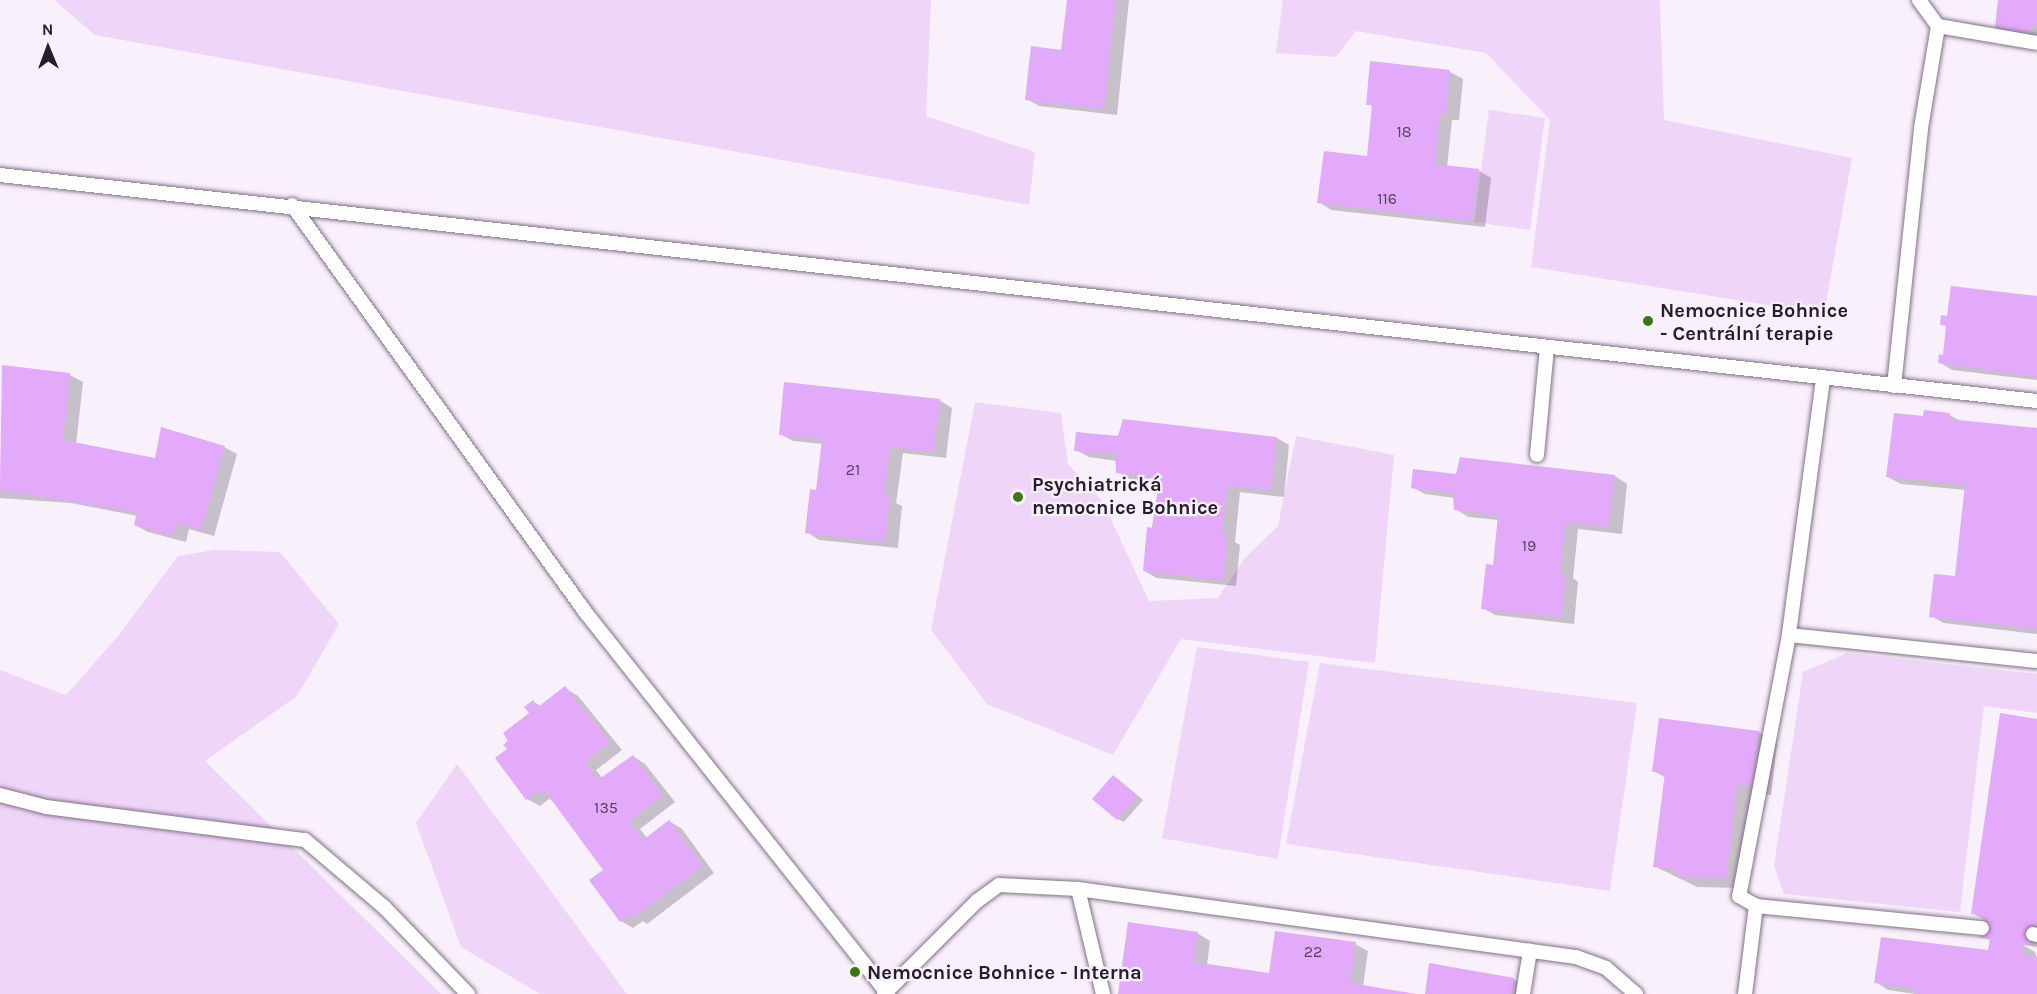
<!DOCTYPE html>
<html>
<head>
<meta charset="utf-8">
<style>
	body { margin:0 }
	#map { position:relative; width:2037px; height:994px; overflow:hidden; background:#f8f0fb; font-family:Karla,sans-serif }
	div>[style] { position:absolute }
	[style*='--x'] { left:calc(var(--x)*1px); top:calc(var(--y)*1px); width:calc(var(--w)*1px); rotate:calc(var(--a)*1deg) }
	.green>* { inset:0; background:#efd6f9 }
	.shadow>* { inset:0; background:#0003 }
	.building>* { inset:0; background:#e3a9fa }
	.roads { filter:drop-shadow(0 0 2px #827089) drop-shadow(0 0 2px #827089) }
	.lane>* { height:14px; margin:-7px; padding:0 7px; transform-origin:7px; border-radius:7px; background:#fff }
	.dots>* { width:16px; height:16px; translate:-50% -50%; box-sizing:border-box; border:3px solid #f8f0fb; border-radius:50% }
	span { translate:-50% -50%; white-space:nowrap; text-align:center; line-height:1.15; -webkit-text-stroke:4.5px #f8f0fb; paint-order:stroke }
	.number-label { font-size:16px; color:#55425d }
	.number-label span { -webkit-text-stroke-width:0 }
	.poi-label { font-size:20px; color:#261f29; font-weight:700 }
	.left { translate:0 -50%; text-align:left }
	.north { position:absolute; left:18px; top:18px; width:60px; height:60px; -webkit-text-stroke:4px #f8f0fb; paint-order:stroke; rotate:359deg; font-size:16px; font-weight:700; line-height:24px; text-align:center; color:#261f29 }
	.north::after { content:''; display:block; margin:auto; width:21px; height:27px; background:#261f29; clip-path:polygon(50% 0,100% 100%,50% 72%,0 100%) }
</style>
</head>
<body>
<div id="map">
	<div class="green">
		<div style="clip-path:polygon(54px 0,931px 0,926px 116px,1035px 152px,1029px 205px,95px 35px)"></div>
		<div style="clip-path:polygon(1283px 0,1660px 0,1664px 120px,1852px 158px,1824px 314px,1531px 267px,1550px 120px,1486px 53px,1356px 31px,1336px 57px,1276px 53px)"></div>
		<div style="clip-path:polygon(1489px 110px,1545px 118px,1530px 230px,1474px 222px)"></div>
		<div style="clip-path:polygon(975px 402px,1061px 413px,1068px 464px,1103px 502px,1149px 601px,1218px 598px,1244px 559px,1278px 526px,1296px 436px,1394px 455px,1375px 663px,1181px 639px,1113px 755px,987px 704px,931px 630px)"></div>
		<div style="clip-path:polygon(214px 550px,280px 552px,339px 624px,297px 696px,205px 761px,441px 994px,0 994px,0 670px,66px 695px,118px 636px,178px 556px)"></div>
		<div style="clip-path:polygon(1197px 647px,1309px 662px,1278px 859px,1162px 838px)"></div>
		<div style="clip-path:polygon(1847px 653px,2037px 674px,2037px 713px,1984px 706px,1960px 912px,1784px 894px,1774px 866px,1803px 672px)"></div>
		<div style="clip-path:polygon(1320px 663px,1637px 703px,1610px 891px,1286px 844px)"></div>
		<div style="clip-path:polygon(457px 764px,627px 994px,540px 994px,461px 947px,416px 823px)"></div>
	</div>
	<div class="shadow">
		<div style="clip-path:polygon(1068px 0,1129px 0,1117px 115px,1039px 106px,1027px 99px,1062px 52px)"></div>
		<div style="clip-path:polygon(1999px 0,2037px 0,2037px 37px,2009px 34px,1996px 27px)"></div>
		<div style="clip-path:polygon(1371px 63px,1450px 72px,1463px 79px,1459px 120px,1452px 120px,1447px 167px,1478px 170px,1491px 178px,1485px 227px,1331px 210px,1319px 202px,1368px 157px,1374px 107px,1368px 104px)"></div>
		<div style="clip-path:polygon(2037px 297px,2037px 380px,1952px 370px,1939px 362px,1945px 356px,1948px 327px,1942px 324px)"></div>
		<div style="clip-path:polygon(3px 367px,70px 375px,83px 382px,76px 444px,156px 460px,224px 447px,237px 454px,214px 536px,189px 529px,186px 542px,148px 532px,135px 525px,138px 516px,71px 503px,0 498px)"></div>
		<div style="clip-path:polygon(939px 400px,952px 408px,946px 458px,903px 453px,896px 503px,902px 506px,898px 548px,819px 540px,807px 532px,818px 492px,823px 444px,793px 441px,780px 434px)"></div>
		<div style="clip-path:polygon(1949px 415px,1961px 421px,2037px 430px,2037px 634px,1944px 623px,1931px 616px,1956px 578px,1966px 490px,1901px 484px,1888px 477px,1924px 418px)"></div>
		<div style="clip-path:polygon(1119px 438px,1277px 438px,1289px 445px,1284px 497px,1240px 492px,1235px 542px,1240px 545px,1236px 586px,1157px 578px,1144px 571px,1160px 482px,1130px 479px,1118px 472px,1117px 461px,1089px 457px,1076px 450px)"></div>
		<div style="clip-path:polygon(1457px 476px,1615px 476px,1627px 484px,1622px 534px,1578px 529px,1573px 578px,1578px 582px,1574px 624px,1495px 615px,1483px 608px,1494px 567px,1499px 520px,1468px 517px,1456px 509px,1455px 498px,1425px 494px,1412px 487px)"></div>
		<div style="clip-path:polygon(565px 688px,578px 696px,622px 750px,596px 770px,603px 779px,633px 756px,645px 764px,675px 802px,640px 829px,647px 838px,669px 821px,682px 829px,714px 873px,647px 924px,643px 921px,633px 928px,621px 921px,605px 870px,555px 802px,549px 799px,540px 806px,527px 799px,509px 750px,531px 714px,533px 702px,541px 706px)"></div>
		<div style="clip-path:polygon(2037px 720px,2037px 947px,2023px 945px,2035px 952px,2037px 959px,2037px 994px,1916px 994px,1888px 990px,1876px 982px,1990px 952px,1992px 941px,1982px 937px,1985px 920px,1972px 913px)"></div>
		<div style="clip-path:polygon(1759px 732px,1777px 743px,1771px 795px,1756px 794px,1744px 888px,1697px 887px,1654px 866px,1666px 778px,1654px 771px)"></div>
		<div style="clip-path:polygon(1119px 780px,1143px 800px,1124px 822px,1118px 819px)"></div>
		<div style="clip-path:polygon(1197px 933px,1210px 941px,1207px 965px,1270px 974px,1355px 944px,1368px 951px,1363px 987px,1415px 994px,1120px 994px)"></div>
		<div style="clip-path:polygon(1513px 979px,1526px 986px,1525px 994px,1427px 994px)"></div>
	</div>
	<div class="building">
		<div style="clip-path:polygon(1067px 0,1116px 0,1104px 109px,1025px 100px,1031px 46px,1061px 50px)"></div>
		<div style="clip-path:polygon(1998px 0,2037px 0,2037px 26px,2032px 25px,2032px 32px,1995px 27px)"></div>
		<div style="clip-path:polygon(1370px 61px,1450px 70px,1446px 114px,1440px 113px,1435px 164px,1479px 169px,1472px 221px,1317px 203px,1324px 151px,1367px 156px,1372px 105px,1366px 105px)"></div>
		<div style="clip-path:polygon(1951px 286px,2037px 296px,2037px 377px,1938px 363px,1939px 354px,1943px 355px,1946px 326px,1940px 325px,1941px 315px,1947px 316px)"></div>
		<div style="clip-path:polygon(2px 365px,70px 373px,63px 440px,155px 458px,161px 427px,225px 446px,201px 530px,177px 523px,173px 536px,134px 525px,137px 512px,0 490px)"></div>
		<div style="clip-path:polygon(784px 382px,940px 399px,933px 452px,890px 447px,884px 497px,890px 497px,885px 542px,805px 533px,810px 489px,816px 490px,822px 439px,779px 435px)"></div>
		<div style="clip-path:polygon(1924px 410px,1950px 413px,1949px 419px,2037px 428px,2037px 629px,1929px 617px,1934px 574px,1955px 576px,1965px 484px,1886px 477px,1894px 413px,1923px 416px)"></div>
		<div style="clip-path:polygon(1123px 419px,1277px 437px,1271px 490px,1227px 485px,1222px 535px,1228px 536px,1223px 580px,1143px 571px,1147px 527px,1153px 528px,1159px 478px,1116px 473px,1115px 454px,1074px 451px,1076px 432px,1118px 436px)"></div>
		<div style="clip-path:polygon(1460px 457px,1615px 475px,1609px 527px,1566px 522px,1560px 572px,1566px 573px,1561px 618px,1481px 609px,1486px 564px,1493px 565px,1498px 515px,1454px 510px,1453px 493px,1411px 488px,1413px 469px,1456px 474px)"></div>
		<div style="clip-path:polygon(565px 686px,610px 742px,584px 762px,598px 780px,633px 755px,663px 795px,629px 821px,643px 840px,669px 820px,703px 866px,634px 917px,631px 914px,620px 922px,589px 880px,603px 870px,545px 791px,540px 795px,538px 791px,526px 800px,495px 758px,507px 749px,503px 745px,508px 741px,503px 733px,529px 713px,524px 707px,533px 700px,538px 707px)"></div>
		<div style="clip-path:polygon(2000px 713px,2037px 719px,2037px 923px,2031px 945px,2023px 943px,2022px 955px,2037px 957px,2037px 994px,1915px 994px,1916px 989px,1874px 983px,1881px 937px,1988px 950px,1990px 939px,1980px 938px,1984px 915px,1971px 914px)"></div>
		<div style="clip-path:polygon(1659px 718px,1759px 731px,1752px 786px,1737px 784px,1726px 878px,1676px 877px,1677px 870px,1653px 867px,1665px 773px,1652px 772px)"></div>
		<div style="clip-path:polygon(1113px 775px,1138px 796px,1117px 820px,1092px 799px)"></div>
		<div style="clip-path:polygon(1128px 922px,1198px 932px,1194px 962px,1269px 973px,1275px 931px,1356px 942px,1350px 983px,1416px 994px,1118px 994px)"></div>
		<div style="clip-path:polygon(1429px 963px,1514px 978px,1512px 994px,1425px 994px)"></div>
	</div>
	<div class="roads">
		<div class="lane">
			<div style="--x:1919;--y:0;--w:32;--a:54"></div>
			<div style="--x:1938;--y:26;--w:100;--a:9.7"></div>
			<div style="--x:0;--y:175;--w:2049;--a:6.33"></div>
			<div style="--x:292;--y:205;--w:503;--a:54.22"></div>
			<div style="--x:586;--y:613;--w:486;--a:51.6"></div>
			<div style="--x:1823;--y:379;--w:258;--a:97.6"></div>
			<div style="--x:1789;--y:635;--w:266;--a:100.8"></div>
			<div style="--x:1739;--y:896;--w:20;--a:30"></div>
			<div style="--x:1756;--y:906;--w:227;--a:5.6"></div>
			<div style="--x:1894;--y:386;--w:259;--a:-84"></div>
			<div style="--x:1921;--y:128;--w:103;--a:-80.5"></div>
			<div style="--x:1537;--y:455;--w:108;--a:-84.7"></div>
			<div style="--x:1789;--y:635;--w:249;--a:6"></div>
			<div style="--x:0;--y:795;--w:48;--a:14.6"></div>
			<div style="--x:46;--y:807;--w:261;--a:7.3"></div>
			<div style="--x:305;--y:840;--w:104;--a:40.3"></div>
			<div style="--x:384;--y:907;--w:121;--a:46"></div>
			<div style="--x:1078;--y:889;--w:108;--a:76.6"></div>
			<div style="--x:2033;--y:934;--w:4;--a:14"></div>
			<div style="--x:884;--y:994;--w:132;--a:-45"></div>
			<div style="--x:977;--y:901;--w:27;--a:-36"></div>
			<div style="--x:999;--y:885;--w:79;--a:2.9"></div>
			<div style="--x:1078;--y:889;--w:503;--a:7.78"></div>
			<div style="--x:1576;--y:957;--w:32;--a:20"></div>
			<div style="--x:1606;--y:968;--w:40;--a:41"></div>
			<div style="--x:1523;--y:994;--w:44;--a:-80.8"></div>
			<div style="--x:1745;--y:994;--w:89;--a:-82.9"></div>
		</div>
	</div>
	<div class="dots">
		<div style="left:1648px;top:321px;background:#3b7711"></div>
		<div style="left:1018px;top:497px;background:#3b7711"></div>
		<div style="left:855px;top:972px;background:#3b7711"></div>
	</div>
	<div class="number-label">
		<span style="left:1404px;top:132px">18</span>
		<span style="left:1387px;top:199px">116</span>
		<span style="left:853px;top:470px">21</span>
		<span style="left:1529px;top:546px">19</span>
		<span style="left:606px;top:808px">135</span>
		<span style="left:1313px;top:952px">22</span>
	</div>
	<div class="poi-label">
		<span class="left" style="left:1660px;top:322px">Nemocnice Bohnice<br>- Centrální terapie</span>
		<span class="left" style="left:1032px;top:496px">Psychiatrická<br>nemocnice Bohnice</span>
		<span class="left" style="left:867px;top:972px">Nemocnice Bohnice - Interna</span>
	</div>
	<div class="north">N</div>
</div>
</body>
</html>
